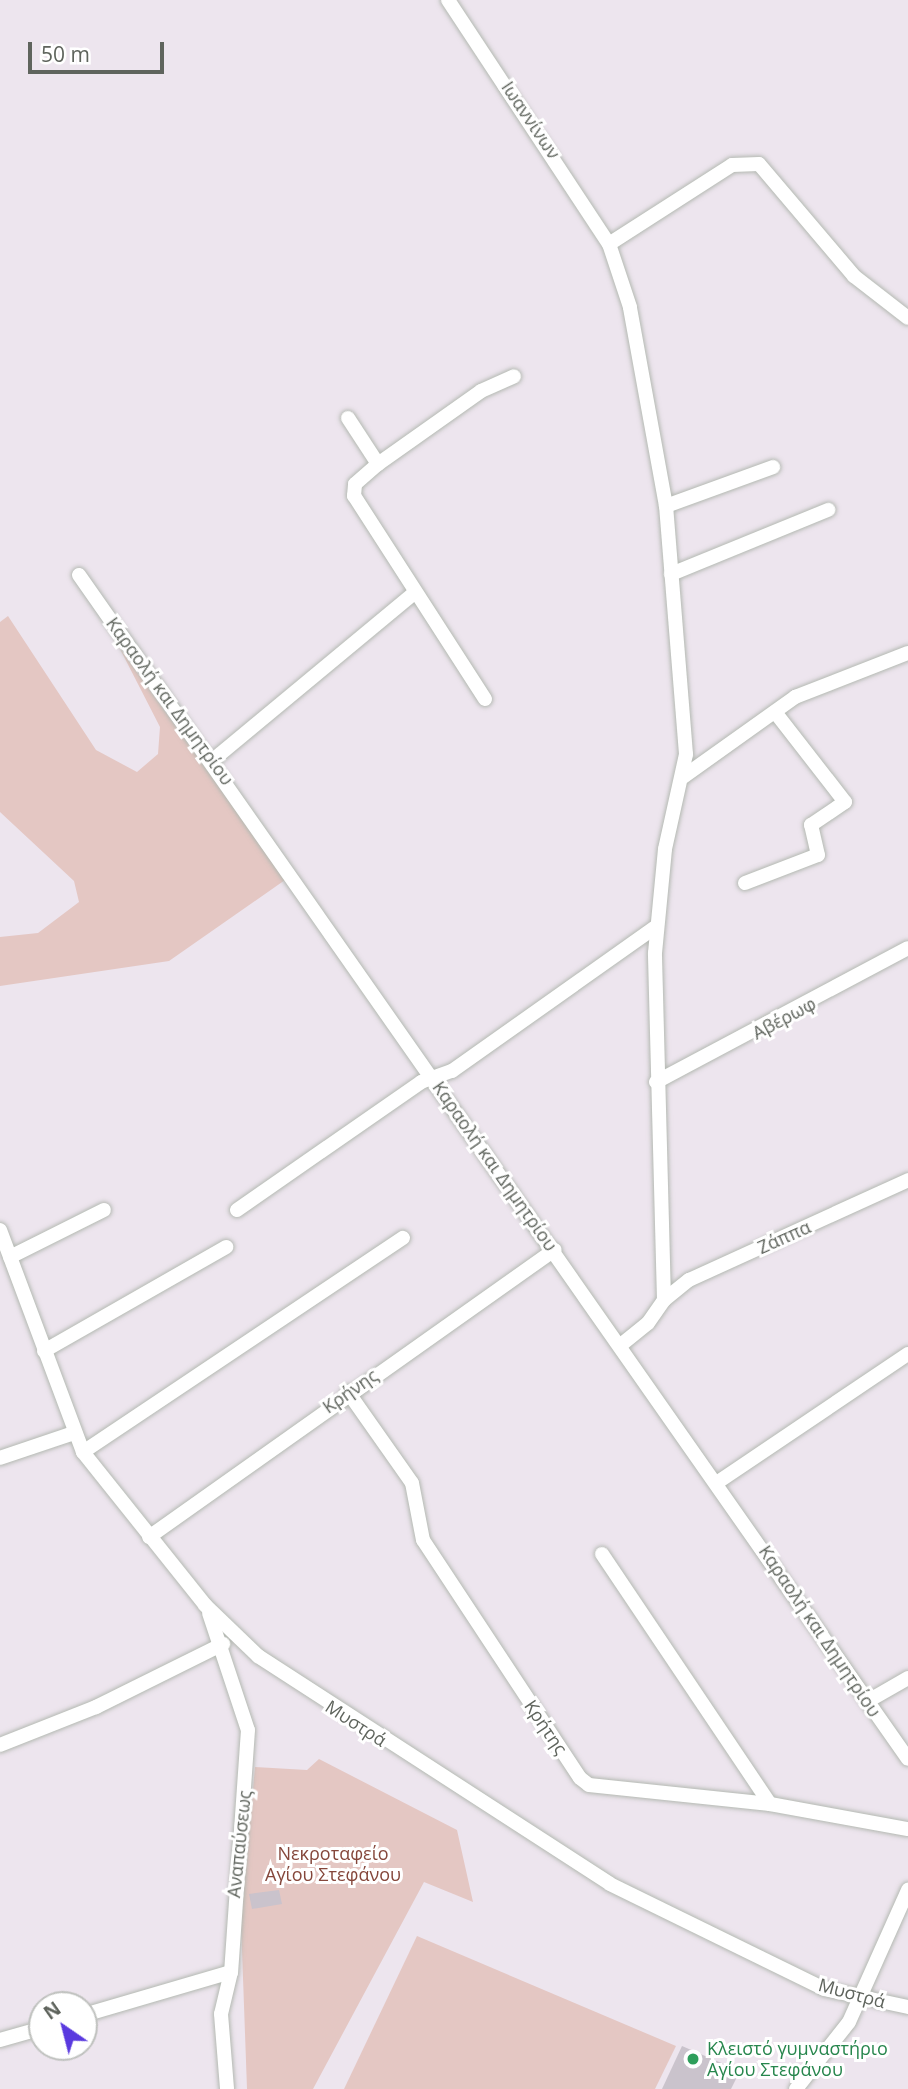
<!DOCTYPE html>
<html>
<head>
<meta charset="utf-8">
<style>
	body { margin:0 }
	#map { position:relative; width:908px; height:2089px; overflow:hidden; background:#ede5ee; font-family:"Open Sans",sans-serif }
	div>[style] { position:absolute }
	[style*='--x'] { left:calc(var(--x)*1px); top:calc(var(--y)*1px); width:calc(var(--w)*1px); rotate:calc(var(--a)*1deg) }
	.green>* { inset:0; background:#e4c7c3 }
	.building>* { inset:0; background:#cac3cc }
	.roads { filter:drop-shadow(0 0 2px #b4b9b2) drop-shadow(0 0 2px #b4b9b2) }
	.minor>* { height:14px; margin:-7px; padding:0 7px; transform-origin:7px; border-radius:7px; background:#fff }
	.dots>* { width:19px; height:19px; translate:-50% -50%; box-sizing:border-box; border:4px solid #fff; border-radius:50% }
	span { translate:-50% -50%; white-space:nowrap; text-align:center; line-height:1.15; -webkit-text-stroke:6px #fff; paint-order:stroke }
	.street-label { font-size:18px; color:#5f645d }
	.park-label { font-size:18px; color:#85473b }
	.leisure-label { font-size:18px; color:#27864d }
	.left { translate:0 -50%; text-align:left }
	.north { position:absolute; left:28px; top:1991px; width:70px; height:70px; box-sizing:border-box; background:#fff; border:2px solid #bfc1be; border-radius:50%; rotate:325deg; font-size:19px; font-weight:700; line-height:28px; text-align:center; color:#5f645d }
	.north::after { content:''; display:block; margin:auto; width:24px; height:32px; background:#5a3adf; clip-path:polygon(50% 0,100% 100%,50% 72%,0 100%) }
	.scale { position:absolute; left:28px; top:42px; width:136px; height:32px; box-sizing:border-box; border:4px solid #5f645d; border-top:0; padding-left:9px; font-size:21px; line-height:24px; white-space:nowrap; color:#5f645d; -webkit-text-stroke:5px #fff; paint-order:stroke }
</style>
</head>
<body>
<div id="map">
	<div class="green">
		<div style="clip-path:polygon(8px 616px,96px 750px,137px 772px,158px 754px,160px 727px,119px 647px,285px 880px,169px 961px,0 986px,0 937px,38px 933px,79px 902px,74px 881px,0 812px,0 622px)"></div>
		<div style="clip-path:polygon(319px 1759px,457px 1830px,473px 1902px,424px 1882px,313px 2089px,247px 2089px,241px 1922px,255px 1767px,307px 1770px)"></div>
		<div style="clip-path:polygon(417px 1936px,676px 2046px,655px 2089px,344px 2089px)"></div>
	</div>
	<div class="building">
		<div style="clip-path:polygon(279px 1890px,282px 1904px,252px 1909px,249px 1894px)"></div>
		<div style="clip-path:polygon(682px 2046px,740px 2071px,731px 2089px,662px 2089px)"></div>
	</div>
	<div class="roads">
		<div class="minor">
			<div style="--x:448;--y:0;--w:292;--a:56.6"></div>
			<div style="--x:348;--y:418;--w:55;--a:56.9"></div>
			<div style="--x:666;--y:506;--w:202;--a:-100.3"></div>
			<div style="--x:630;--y:307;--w:66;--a:-108.4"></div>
			<div style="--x:609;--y:244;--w:146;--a:-32.7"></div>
			<div style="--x:732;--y:165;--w:27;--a:-2"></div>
			<div style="--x:759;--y:164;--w:147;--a:49.7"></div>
			<div style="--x:854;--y:276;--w:68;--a:37.9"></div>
			<div style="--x:671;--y:574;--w:170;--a:-22.2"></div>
			<div style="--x:79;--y:575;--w:1445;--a:55"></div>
			<div style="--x:485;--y:699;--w:242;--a:-122.8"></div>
			<div style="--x:354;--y:496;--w:12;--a:-85"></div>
			<div style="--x:355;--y:484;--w:30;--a:-41"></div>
			<div style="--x:378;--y:464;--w:126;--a:-35.3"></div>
			<div style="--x:481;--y:391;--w:36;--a:-24"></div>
			<div style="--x:213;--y:760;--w:261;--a:-39.7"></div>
			<div style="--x:683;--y:777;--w:138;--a:-35.5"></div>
			<div style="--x:795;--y:697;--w:121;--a:-21.3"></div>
			<div style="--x:745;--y:883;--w:78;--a:-21"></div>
			<div style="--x:818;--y:855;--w:31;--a:-103"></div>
			<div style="--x:811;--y:825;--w:41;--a:-34.1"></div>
			<div style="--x:845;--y:802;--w:114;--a:-127.9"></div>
			<div style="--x:656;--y:1082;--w:285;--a:-28"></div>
			<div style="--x:237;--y:1210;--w:224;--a:-34.8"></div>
			<div style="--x:421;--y:1082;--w:33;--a:-20"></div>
			<div style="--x:452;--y:1071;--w:251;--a:-35.3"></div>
			<div style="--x:0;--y:1230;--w:237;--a:69.5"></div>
			<div style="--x:83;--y:1452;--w:196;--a:51.4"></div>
			<div style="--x:205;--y:1605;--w:74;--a:43.9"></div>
			<div style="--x:258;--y:1656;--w:419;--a:32.9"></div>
			<div style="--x:610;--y:1884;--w:238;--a:26.1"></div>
			<div style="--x:824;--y:1989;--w:86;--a:12.1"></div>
			<div style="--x:10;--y:1257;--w:105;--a:-26.6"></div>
			<div style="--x:664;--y:1300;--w:32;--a:-39"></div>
			<div style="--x:689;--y:1280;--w:241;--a:-24.5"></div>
			<div style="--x:622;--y:1344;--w:33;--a:-39"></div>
			<div style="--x:648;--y:1323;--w:28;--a:-55"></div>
			<div style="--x:664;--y:1300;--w:347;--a:-91.5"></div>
			<div style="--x:655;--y:953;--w:104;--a:-84.5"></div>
			<div style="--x:665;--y:849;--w:97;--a:-77.5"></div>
			<div style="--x:686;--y:754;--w:249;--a:-94.6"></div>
			<div style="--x:666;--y:506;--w:114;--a:-20"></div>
			<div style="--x:44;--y:1351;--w:210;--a:-29.7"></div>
			<div style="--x:348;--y:1392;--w:111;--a:54.9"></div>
			<div style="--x:412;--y:1483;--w:58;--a:79.1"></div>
			<div style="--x:423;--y:1540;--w:285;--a:56.6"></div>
			<div style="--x:580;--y:1778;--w:11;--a:38"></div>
			<div style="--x:589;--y:1785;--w:182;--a:6"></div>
			<div style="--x:770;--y:1804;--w:140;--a:10.3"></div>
			<div style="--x:83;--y:1452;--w:385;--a:-33.8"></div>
			<div style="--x:0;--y:1458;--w:78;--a:-18.7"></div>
			<div style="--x:718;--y:1482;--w:229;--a:-34"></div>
			<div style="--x:149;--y:1537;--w:497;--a:-35.3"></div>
			<div style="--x:602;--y:1554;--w:301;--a:56.1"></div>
			<div style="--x:209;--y:1613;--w:123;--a:71.6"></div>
			<div style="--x:248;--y:1730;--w:243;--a:94"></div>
			<div style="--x:231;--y:1972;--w:43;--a:103.4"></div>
			<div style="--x:221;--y:2014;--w:75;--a:85.4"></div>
			<div style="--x:868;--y:1701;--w:46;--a:-29.9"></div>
			<div style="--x:0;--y:1745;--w:103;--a:-21.6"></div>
			<div style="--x:96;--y:1707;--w:142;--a:-26.4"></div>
			<div style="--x:84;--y:2015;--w:153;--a:-16.3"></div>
			<div style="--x:0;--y:2040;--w:44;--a:-15.9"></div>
			<div style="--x:796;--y:2089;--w:85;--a:-51.7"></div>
			<div style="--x:849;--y:2022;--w:145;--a:-65.9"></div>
		</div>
	</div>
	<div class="dots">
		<div style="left:693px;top:2059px;background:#2e9e5b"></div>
	</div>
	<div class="street-label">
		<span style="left:531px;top:120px;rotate:56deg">Ιωαννίνων</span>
		<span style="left:170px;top:701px;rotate:54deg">Καραολή και Δημητρίου</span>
		<span style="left:784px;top:1018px;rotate:-28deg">Αβέρωφ</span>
		<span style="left:495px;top:1166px;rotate:55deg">Καραολή και Δημητρίου</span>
		<span style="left:784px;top:1237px;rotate:-24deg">Ζάππα</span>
		<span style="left:350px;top:1391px;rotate:-35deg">Κρήνης</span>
		<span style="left:820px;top:1631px;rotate:56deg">Καραολή και Δημητρίου</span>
		<span style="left:356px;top:1723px;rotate:33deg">Μυστρά</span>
		<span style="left:546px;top:1727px;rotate:56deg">Κρήτης</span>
		<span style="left:239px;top:1844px;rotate:-84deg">Αναπαύσεως</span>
		<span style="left:852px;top:1993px;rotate:15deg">Μυστρά</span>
	</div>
	<div class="park-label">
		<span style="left:333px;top:1864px">Νεκροταφείο<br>Αγίου Στεφάνου</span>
	</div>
	<div class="leisure-label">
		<span class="left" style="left:707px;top:2059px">Κλειστό γυμναστήριο<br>Αγίου Στεφάνου</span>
	</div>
	<div class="north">N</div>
	<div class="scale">50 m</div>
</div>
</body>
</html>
